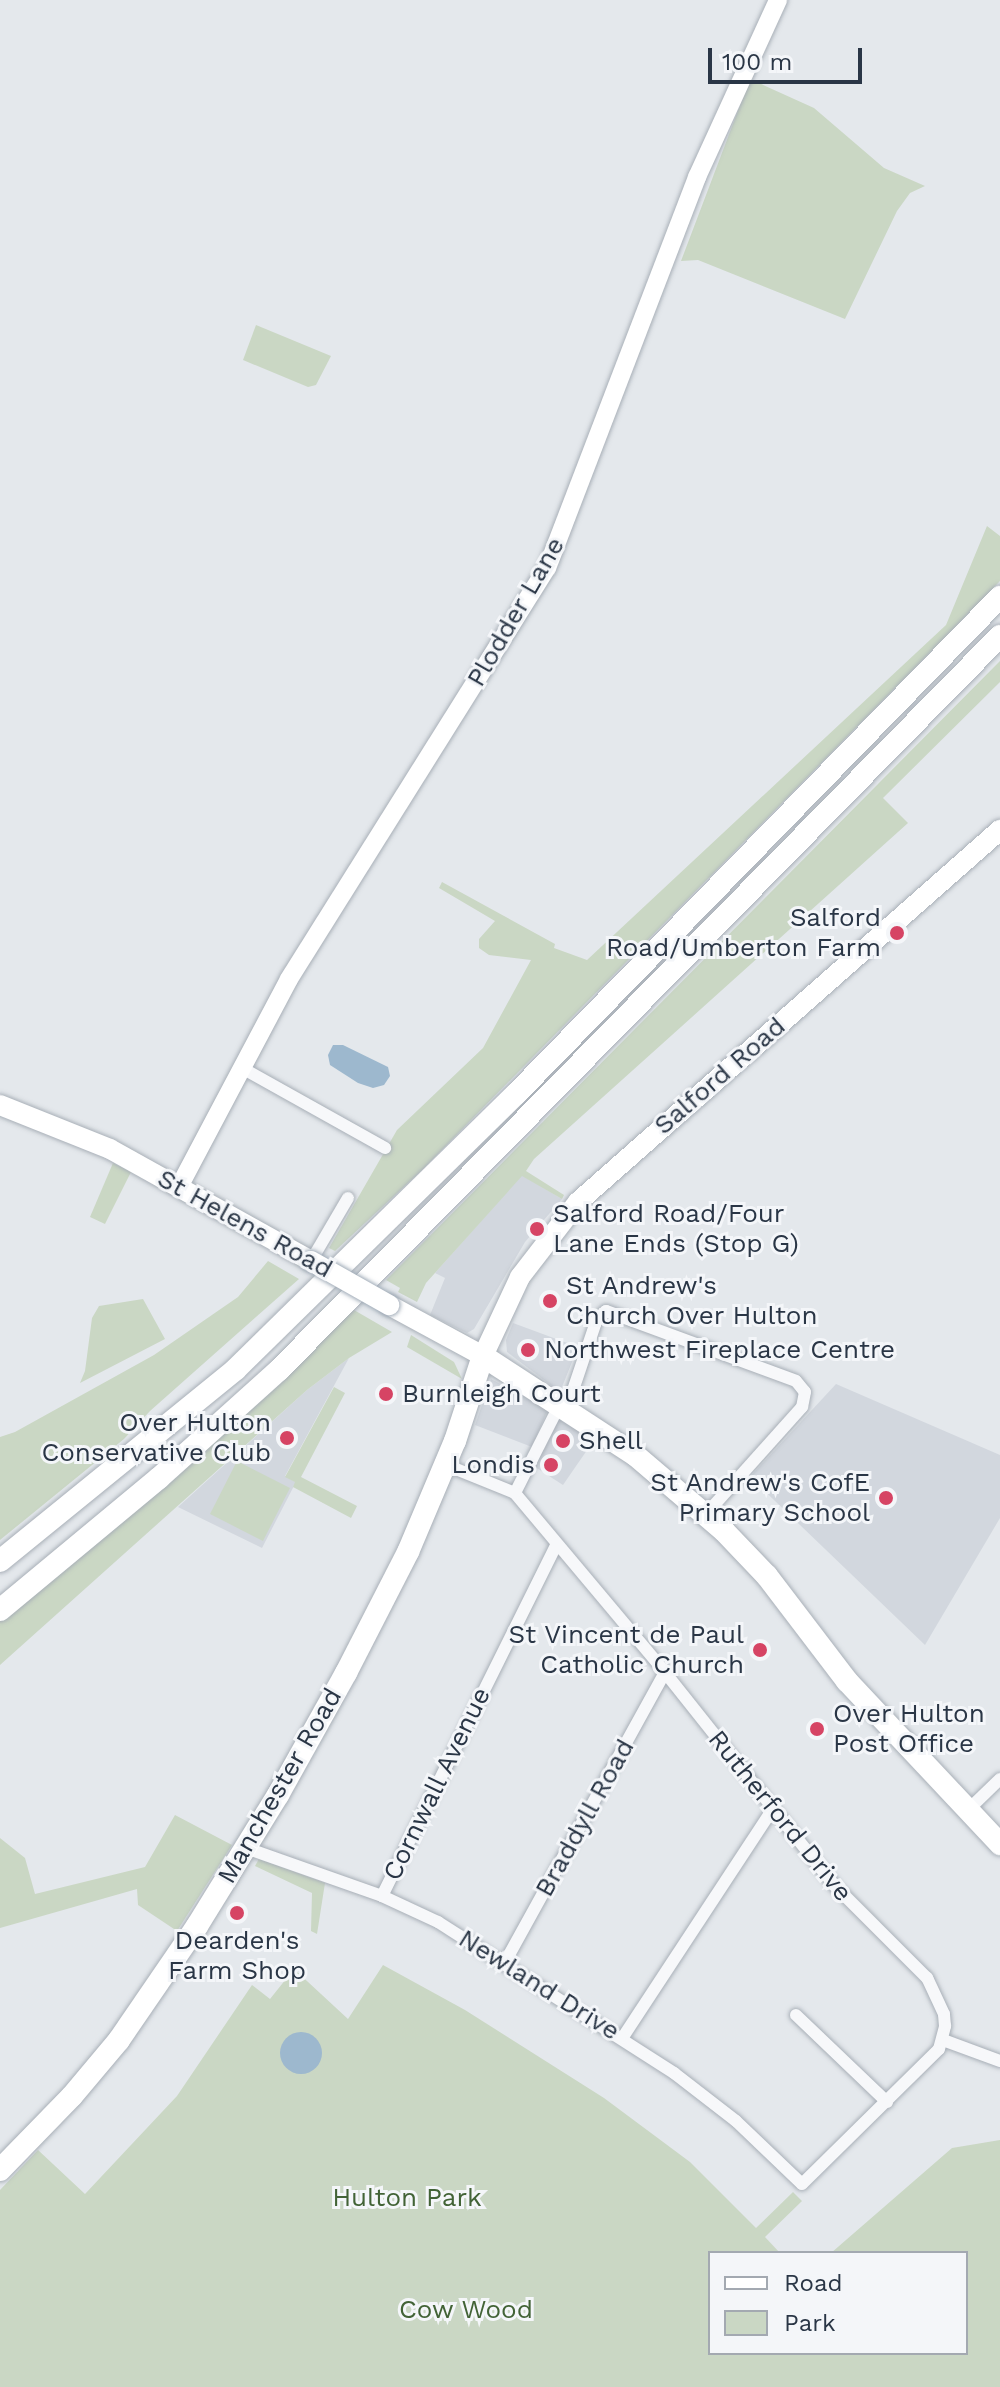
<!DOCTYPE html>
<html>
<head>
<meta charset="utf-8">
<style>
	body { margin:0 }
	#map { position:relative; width:1000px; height:2387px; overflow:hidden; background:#e4e8ec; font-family:"Work Sans",sans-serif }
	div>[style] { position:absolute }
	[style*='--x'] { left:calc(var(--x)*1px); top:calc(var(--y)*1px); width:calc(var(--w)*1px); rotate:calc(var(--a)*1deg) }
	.built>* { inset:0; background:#d2d7de }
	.green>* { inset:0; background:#cad7c4 }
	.water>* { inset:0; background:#9db8ce }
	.round { border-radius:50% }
	.roads { filter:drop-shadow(0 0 2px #a8afb7) drop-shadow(0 0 2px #a8afb7) }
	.street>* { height:12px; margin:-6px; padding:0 6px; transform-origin:6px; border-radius:6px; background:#f7f8fa }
	.secondary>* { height:18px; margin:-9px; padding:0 9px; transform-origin:9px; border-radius:9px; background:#fff }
	.primary>* { height:20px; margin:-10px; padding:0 10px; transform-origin:10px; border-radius:10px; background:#fff }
	.highway>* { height:22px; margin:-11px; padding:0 11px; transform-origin:11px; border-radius:11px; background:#fff }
	.bridges { filter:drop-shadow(0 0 2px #a2adb9) drop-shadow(0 0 2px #a2adb9) }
	.primary-bridge>* { height:20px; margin:-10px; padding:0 10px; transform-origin:10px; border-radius:10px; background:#fff }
	.dots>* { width:22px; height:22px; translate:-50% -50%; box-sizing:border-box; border:4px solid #f4f6f9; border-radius:50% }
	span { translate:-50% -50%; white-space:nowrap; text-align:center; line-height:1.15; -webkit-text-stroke:6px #f4f6f9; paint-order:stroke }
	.street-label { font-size:26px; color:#2a3646 }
	.poi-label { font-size:26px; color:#2a3646 }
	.right { translate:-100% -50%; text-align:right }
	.left { translate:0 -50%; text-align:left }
	.park-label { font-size:26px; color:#426336 }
	.legend { position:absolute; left:708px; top:2251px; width:260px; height:104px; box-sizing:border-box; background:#f4f6f9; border:2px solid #a3a9b1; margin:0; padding:10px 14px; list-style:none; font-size:24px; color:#2a3646 }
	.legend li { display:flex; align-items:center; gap:16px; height:40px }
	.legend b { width:40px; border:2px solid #a3a9b1 }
	.scale { position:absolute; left:708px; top:48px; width:154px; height:36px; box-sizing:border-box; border:4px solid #2a3646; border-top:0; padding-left:10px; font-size:24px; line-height:28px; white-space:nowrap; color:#2a3646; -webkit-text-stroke:6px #f4f6f9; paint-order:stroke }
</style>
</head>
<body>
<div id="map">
	<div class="built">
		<div style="clip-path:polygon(522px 1175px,562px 1199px,525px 1242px,474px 1329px,467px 1333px,430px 1315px,445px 1278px,435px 1273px)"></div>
		<div style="clip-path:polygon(513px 1323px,578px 1347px,560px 1392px,507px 1352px,506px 1340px)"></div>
		<div style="clip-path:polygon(349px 1358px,285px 1476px,296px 1482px,262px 1548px,178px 1507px,307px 1390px)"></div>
		<div style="clip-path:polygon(491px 1379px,548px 1409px,532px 1447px,475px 1425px)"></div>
		<div style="clip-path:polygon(836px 1384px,1000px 1455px,1000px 1518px,925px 1645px,750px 1477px)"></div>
		<div style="clip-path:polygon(558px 1419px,594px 1440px,563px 1485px,532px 1465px)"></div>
	</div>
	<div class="green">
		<div style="clip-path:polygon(750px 79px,814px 108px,884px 168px,925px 186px,910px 193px,897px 211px,845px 319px,698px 260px,681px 261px)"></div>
		<div style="clip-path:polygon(256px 325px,331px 356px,316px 385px,308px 387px,243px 360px)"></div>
		<div style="clip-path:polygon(987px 526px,1000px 536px,1000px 581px,423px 1169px,335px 1251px,329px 1248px,397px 1130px,483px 1048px,531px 960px,489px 955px,479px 948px,479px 939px,495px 921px,439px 888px,442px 882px,555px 944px,554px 948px,587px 960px,946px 625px)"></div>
		<div style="clip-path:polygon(1000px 661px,1000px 682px,883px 798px,908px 823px,534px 1159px,526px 1171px,564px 1195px,562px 1199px,522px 1176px,426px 1283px,417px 1302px,398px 1292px,400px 1288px,386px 1280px)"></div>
		<div style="clip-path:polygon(113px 1163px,131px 1172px,105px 1224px,90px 1217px)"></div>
		<div style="clip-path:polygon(268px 1261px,299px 1279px,150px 1411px,124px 1439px,0 1540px,0 1437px,15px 1432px,154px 1355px,238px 1297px)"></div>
		<div style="clip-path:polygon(143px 1299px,165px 1339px,80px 1383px,85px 1371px,92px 1318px,99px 1306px)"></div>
		<div style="clip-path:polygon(354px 1310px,392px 1332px,349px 1358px,307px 1390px,0 1665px,0 1621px)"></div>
		<div style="clip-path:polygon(411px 1335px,454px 1362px,462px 1379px,407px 1347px)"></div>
		<div style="clip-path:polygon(334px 1387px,345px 1393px,301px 1477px,357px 1506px,351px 1518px,293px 1487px,295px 1482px,285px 1477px)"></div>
		<div style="clip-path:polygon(237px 1461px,290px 1488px,263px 1541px,210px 1514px)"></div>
		<div style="clip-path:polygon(175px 1815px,232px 1845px,177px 1931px,138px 1905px,137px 1889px,0 1928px,0 1838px,25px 1858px,35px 1894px,145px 1867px)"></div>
		<div style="clip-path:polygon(259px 1859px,325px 1883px,317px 1934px,311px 1931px,312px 1893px,255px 1866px)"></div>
		<div style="clip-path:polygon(383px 1965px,465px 2010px,604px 2098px,690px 2162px,756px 2228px,793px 2192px,802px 2201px,765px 2237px,780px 2253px,710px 2253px,710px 2353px,966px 2353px,966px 2253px,831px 2253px,952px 2148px,1000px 2140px,1000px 2387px,0 2387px,0 2190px,38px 2150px,85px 2194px,177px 2096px,252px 1985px,270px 1999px,294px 1969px,348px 2019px)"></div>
	</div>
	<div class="water">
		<div style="clip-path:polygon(333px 1045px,343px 1045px,388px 1067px,390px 1076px,384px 1085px,373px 1088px,358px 1083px,330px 1065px,328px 1055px)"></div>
		<div class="round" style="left:280px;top:2032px;width:42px;height:42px"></div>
	</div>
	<div class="roads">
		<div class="street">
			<div style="--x:242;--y:1068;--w:164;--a:29.2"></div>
			<div style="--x:311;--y:1261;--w:73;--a:-59.6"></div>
			<div style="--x:567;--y:1408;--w:94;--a:-71.4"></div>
			<div style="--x:597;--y:1319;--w:12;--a:-42"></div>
			<div style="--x:606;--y:1311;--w:202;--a:20.2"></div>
			<div style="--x:796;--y:1381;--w:14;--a:51"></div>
			<div style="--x:805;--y:1392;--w:15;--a:101"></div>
			<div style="--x:802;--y:1407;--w:144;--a:131.9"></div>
			<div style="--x:515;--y:1493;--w:100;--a:-63.2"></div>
			<div style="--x:967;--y:1811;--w:46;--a:-44.1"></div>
			<div style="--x:246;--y:1848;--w:144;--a:19.4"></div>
			<div style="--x:382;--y:1896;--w:62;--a:24.9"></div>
			<div style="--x:438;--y:1922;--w:280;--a:32.6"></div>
			<div style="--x:674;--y:2073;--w:78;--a:37.7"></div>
			<div style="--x:736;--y:2121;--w:91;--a:43.7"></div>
			<div style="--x:802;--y:2184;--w:192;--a:-44.6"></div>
			<div style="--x:939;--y:2049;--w:24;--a:-75"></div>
			<div style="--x:945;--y:2026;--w:12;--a:-95"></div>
			<div style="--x:944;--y:2014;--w:40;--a:-115"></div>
			<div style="--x:927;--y:1978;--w:130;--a:-135"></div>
			<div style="--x:835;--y:1886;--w:273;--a:-128.5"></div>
			<div style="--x:665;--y:1672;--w:234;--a:-130"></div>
			<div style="--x:515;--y:1493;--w:74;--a:-157.9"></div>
			<div style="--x:382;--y:1896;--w:393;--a:-63.6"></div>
			<div style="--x:504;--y:1964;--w:333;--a:-61.1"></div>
			<div style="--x:796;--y:2015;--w:126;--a:43.7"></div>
			<div style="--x:623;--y:2037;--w:273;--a:-56.7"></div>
			<div style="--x:943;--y:2040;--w:61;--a:20.2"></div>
		</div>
		<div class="secondary">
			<div style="--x:179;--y:1187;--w:235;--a:-62.1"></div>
			<div style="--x:289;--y:979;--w:485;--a:-57.9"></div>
			<div style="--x:547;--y:568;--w:419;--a:-69"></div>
			<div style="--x:697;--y:177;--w:195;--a:-65.4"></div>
		</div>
		<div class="primary">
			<div style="--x:0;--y:1105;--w:118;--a:21.8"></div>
			<div style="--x:110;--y:1149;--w:230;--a:29.1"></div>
			<div style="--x:389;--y:1305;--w:107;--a:28.5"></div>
			<div style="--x:483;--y:1356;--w:87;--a:-64.9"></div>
			<div style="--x:520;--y:1277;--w:95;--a:-52.3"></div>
			<div style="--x:578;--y:1202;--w:563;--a:-41.4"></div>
		</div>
		<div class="highway">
			<div style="--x:0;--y:1561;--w:304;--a:-39.1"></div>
			<div style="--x:236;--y:1369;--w:392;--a:-44.5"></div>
			<div style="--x:516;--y:1094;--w:694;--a:-45.76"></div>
			<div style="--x:0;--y:1610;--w:207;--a:-39.7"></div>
			<div style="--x:159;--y:1478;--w:161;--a:-42"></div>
			<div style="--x:279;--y:1370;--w:1029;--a:-45.51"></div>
			<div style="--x:0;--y:2170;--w:103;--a:-45.8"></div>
			<div style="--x:72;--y:2096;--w:73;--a:-50"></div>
			<div style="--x:119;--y:2040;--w:138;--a:-55.6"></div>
			<div style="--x:197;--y:1926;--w:154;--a:-58.3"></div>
			<div style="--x:278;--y:1795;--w:140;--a:-60.9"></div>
			<div style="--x:346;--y:1673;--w:136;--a:-62.9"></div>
			<div style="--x:408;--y:1552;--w:121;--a:-67.1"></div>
			<div style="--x:455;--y:1441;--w:89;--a:-71.8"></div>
			<div style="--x:483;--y:1356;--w:181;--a:33.1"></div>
			<div style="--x:635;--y:1455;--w:117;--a:40.5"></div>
			<div style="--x:724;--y:1531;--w:62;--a:46.3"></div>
			<div style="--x:767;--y:1576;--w:132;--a:52.7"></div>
			<div style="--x:847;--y:1681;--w:224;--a:46.8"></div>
		</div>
	</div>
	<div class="bridges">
		<div class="primary-bridge">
			<div style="--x:311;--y:1261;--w:90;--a:29.4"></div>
		</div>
	</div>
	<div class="dots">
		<div style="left:897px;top:933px;background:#d64464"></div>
		<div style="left:537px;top:1229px;background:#d64464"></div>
		<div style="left:550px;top:1301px;background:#d64464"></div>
		<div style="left:528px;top:1350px;background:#d64464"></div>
		<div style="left:386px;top:1394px;background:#d64464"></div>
		<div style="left:287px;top:1438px;background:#d64464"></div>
		<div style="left:563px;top:1441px;background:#d64464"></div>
		<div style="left:551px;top:1465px;background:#d64464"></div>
		<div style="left:886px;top:1498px;background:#d64464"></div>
		<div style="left:760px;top:1650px;background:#d64464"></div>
		<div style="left:817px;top:1729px;background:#d64464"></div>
		<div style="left:237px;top:1913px;background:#d64464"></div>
	</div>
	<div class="street-label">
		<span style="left:516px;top:612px;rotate:-60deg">Plodder Lane</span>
		<span style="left:720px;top:1076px;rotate:-41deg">Salford Road</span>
		<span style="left:245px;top:1224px;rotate:29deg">St Helens Road</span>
		<span style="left:437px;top:1784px;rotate:-64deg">Cornwall Avenue</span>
		<span style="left:280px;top:1786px;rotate:-60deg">Manchester Road</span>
		<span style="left:780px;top:1816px;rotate:51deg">Rutherford Drive</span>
		<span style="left:585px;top:1818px;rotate:-61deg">Braddyll Road</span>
		<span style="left:539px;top:1985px;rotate:32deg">Newland Drive</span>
	</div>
	<div class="poi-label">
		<span class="right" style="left:881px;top:933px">Salford<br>Road/Umberton Farm</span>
		<span class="left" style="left:553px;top:1229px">Salford Road/Four<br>Lane Ends (Stop G)</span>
		<span class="left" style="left:566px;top:1301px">St Andrew's<br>Church Over Hulton</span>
		<span class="left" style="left:544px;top:1350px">Northwest Fireplace Centre</span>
		<span class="left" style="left:402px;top:1394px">Burnleigh Court</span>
		<span class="right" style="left:271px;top:1438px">Over Hulton<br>Conservative Club</span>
		<span class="left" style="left:579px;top:1441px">Shell</span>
		<span class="right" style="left:535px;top:1465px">Londis</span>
		<span class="right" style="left:870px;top:1498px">St Andrew's CofE<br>Primary School</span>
		<span class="right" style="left:744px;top:1650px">St Vincent de Paul<br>Catholic Church</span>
		<span class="left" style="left:833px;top:1729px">Over Hulton<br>Post Office</span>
		<span style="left:237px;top:1956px">Dearden's<br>Farm Shop</span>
	</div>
	<div class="park-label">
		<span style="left:407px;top:2198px">Hulton Park</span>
		<span style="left:466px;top:2310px">Cow Wood</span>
	</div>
	<ul class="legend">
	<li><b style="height:10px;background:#fff"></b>Road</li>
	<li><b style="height:22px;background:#cad7c4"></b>Park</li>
	</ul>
	<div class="scale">100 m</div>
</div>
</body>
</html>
